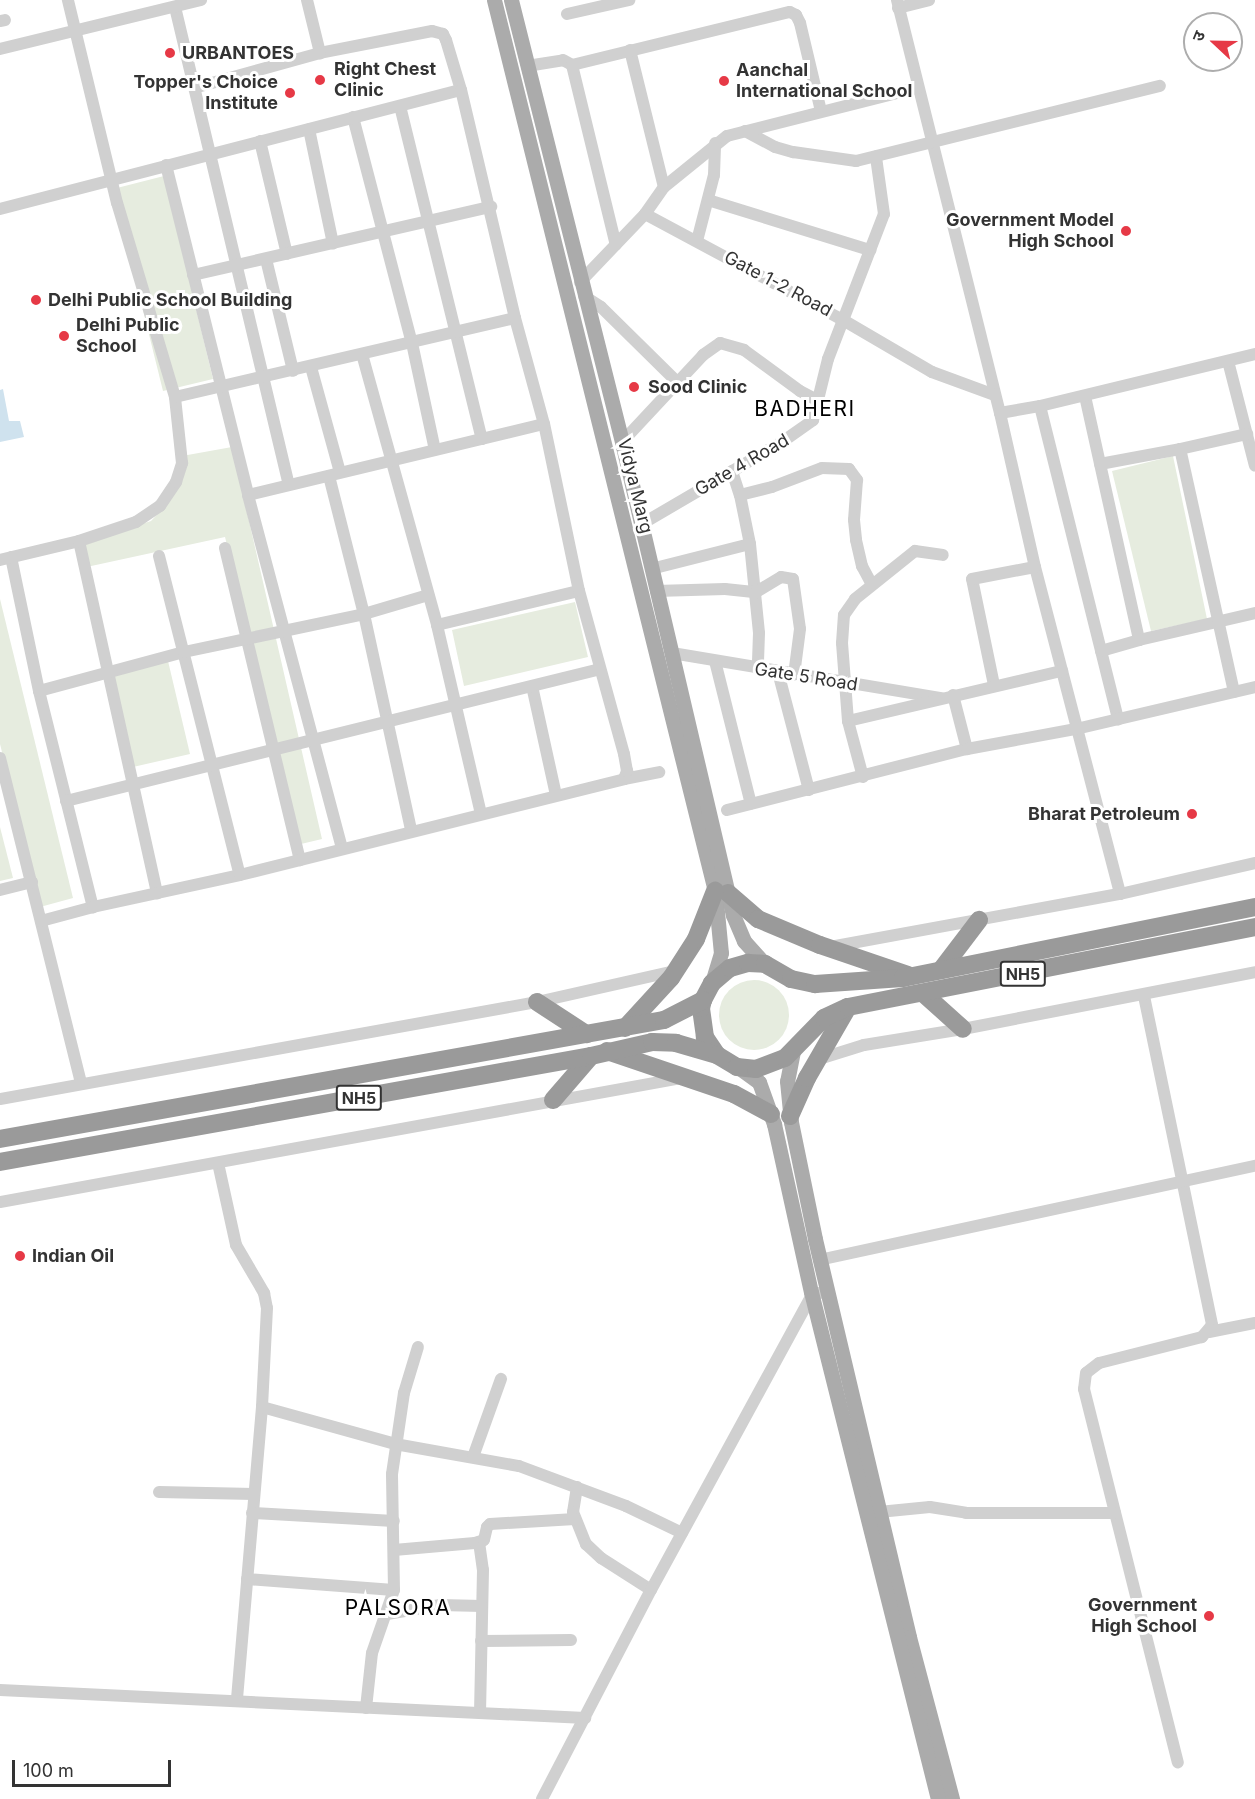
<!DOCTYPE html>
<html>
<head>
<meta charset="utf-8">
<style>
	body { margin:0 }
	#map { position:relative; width:1255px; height:1799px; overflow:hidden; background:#fff; font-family:Inter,"Noto Sans Devanagari",sans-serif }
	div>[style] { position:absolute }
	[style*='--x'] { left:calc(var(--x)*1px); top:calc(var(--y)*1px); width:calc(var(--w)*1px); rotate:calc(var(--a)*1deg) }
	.green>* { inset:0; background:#e6ecdf }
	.round { border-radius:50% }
	.water>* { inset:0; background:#cfe2ee }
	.minor>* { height:12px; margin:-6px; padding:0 6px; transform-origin:6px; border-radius:6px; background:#d0d0d0 }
	.major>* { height:15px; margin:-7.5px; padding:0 7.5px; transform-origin:7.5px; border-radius:7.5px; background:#ababab }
	.highway>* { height:18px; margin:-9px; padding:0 9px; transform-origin:9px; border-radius:9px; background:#9a9a9a }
	.dots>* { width:16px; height:16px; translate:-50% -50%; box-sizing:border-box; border:3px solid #fff; border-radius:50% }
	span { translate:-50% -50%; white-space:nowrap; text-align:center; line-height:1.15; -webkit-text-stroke:6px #fff; paint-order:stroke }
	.shield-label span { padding:2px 4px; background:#fff; border:2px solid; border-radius:4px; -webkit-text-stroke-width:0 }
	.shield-label { font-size:16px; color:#333; font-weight:700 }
	.poi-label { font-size:18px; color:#333; font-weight:700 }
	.left { translate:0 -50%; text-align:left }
	.right { translate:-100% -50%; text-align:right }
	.street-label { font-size:18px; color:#333 }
	.quarter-label { font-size:21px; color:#000; letter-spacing:1.5px }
	.north { position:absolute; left:1183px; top:12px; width:60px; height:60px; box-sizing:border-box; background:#fff; border:2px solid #adadad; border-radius:50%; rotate:292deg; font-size:16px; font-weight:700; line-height:24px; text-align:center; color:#333 }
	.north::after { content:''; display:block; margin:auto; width:21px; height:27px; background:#e63946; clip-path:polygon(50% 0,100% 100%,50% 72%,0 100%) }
	.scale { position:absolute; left:12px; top:1760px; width:159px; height:27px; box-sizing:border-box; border:3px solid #333; border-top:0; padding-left:8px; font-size:18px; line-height:21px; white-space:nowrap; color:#333; -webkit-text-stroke:4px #fff; paint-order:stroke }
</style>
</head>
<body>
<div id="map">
	<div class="green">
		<div style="clip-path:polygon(164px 176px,213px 379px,163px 391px,113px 189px)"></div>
		<div style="clip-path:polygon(232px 447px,322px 839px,301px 844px,225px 537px,82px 568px,78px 545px,151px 521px,168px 503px,182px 456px)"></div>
		<div style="clip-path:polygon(1173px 456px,1207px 619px,1151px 631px,1112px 471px)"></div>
		<div style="clip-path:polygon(0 599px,73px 898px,40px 907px,0 744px)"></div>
		<div style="clip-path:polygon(575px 602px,588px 657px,464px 686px,452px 630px)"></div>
		<div style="clip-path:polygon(168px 661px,190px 754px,133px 767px,111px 675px)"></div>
		<div style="clip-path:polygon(0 827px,13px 878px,0 881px)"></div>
		<div class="round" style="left:719px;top:980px;width:70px;height:70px"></div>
	</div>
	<div class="water">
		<div style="clip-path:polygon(3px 389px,9px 421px,20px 421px,24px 437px,0 442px,0 390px)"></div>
	</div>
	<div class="minor">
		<div style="--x:307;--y:0;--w:55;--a:76.2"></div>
		<div style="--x:897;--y:0;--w:426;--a:76"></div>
		<div style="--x:1000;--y:413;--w:158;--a:77.2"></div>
		<div style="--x:1035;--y:567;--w:338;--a:75.4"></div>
		<div style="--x:175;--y:7;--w:491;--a:76.6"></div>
		<div style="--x:898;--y:8;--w:32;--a:-14"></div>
		<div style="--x:567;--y:14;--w:64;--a:-12.7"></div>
		<div style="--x:0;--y:21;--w:5;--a:-11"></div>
		<div style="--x:0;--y:49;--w:207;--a:-13.7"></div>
		<div style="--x:630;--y:50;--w:141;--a:76.1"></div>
		<div style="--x:572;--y:65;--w:185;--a:76.3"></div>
		<div style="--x:527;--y:66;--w:36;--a:-9"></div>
		<div style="--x:563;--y:60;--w:10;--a:29"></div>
		<div style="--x:572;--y:65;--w:224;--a:-13.7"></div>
		<div style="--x:790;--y:12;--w:7;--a:27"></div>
		<div style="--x:796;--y:15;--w:9;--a:63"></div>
		<div style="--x:800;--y:23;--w:90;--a:76.6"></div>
		<div style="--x:400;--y:106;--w:343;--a:76.2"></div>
		<div style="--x:353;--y:117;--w:234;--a:75.4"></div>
		<div style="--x:412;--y:343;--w:109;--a:77.9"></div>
		<div style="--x:309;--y:129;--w:117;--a:78.2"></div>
		<div style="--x:745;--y:131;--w:34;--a:28"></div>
		<div style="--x:775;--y:147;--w:19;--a:16"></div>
		<div style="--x:793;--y:152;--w:64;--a:8.1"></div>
		<div style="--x:856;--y:161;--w:313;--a:-13.9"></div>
		<div style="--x:260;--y:141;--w:116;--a:76.6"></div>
		<div style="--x:166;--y:165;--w:340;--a:76"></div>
		<div style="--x:248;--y:495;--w:365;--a:75.1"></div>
		<div style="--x:708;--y:200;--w:170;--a:17.2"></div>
		<div style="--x:0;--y:209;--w:476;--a:-14.5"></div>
		<div style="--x:461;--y:90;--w:52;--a:-106.7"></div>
		<div style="--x:446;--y:40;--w:7;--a:-117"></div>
		<div style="--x:443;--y:34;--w:11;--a:-165"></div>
		<div style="--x:432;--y:31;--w:114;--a:168.9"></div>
		<div style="--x:320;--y:53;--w:131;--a:164.5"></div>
		<div style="--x:645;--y:214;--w:33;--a:-55"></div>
		<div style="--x:664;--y:187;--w:81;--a:-39"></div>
		<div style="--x:727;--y:136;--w:196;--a:-14.2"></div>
		<div style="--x:697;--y:241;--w:68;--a:-75.6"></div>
		<div style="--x:714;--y:175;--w:32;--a:-88"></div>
		<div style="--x:266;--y:259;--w:115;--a:76.4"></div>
		<div style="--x:193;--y:275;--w:306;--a:-12.9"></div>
		<div style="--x:580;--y:282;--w:94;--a:-46.3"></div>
		<div style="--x:645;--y:214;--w:225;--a:28.2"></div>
		<div style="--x:843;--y:320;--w:103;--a:30.3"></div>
		<div style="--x:932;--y:372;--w:67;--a:20.1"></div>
		<div style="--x:584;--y:296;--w:20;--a:33"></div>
		<div style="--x:601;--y:307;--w:108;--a:44.6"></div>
		<div style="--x:362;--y:354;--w:281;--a:74.5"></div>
		<div style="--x:437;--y:625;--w:194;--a:76.9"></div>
		<div style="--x:1228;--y:361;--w:108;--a:75.6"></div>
		<div style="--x:311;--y:367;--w:109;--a:74.6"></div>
		<div style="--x:1085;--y:396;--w:250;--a:77.5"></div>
		<div style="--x:1139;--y:640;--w:119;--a:-13.1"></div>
		<div style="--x:175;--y:397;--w:349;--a:-13.1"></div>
		<div style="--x:1040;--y:406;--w:323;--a:76"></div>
		<div style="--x:1000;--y:413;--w:41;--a:-9.9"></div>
		<div style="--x:1040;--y:406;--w:221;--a:-13.6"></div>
		<div style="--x:622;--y:442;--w:119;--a:-47"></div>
		<div style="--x:703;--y:355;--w:21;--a:-35"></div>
		<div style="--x:720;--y:343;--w:25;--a:16"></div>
		<div style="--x:744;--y:350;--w:69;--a:36.2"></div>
		<div style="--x:800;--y:391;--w:21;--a:28"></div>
		<div style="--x:1100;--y:464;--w:81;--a:-10.6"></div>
		<div style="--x:732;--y:471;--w:25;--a:72"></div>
		<div style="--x:740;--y:495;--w:50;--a:78.5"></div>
		<div style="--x:750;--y:544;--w:89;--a:84.2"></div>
		<div style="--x:759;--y:633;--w:36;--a:92"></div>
		<div style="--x:329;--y:476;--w:142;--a:75.8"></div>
		<div style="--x:364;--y:614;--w:221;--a:77.7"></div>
		<div style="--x:248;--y:495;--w:304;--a:-13.5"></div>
		<div style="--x:740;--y:495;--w:33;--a:-14"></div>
		<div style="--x:772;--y:487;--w:53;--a:-20.8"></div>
		<div style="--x:822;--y:468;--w:27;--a:2"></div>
		<div style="--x:849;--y:469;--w:14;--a:54"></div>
		<div style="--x:857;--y:480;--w:40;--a:94.3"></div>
		<div style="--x:854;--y:520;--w:20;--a:84"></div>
		<div style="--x:856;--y:540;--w:27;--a:77"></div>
		<div style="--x:862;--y:566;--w:21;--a:62"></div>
		<div style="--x:640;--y:525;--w:164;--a:-30.3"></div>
		<div style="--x:782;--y:442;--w:38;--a:-35"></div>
		<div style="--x:813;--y:420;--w:63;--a:-76.2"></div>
		<div style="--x:828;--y:359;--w:155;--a:-68.9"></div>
		<div style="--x:884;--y:214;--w:58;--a:-98"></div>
		<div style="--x:79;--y:541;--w:361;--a:77.5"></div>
		<div style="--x:225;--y:548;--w:321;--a:76.5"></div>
		<div style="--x:159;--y:556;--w:329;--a:75.8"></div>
		<div style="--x:11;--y:557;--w:137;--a:78.2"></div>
		<div style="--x:39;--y:691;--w:223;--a:76"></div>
		<div style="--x:0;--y:560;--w:81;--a:-13.5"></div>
		<div style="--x:79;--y:541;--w:60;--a:-18.4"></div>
		<div style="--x:136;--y:522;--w:29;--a:-34"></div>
		<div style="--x:160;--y:506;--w:29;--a:-56"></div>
		<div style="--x:176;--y:482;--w:20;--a:-72"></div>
		<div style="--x:182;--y:463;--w:66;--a:-96.1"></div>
		<div style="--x:175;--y:397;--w:202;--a:-106.6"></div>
		<div style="--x:117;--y:203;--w:209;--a:-103.6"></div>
		<div style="--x:651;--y:569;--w:102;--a:-14.2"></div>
		<div style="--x:656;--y:591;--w:69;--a:-1.7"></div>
		<div style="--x:725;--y:589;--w:31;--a:6"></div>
		<div style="--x:756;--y:592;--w:29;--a:-31"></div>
		<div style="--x:781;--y:577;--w:12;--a:9"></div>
		<div style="--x:793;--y:579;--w:50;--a:82"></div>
		<div style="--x:800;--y:629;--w:46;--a:97.4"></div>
		<div style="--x:437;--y:625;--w:146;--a:-13.5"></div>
		<div style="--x:1101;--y:651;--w:40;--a:-16"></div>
		<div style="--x:672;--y:653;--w:273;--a:9.5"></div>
		<div style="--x:715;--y:661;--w:147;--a:75.9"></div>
		<div style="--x:778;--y:672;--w:122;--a:75.3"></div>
		<div style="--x:994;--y:685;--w:108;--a:-101.7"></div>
		<div style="--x:972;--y:579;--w:64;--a:-10.8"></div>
		<div style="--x:532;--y:686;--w:112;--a:77.6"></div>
		<div style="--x:39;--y:691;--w:150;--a:-15.1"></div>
		<div style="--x:184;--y:652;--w:184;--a:-11.9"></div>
		<div style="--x:364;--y:614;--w:67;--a:-16.5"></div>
		<div style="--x:1234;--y:692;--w:249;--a:-102.5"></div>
		<div style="--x:1180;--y:449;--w:69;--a:-12.6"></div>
		<div style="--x:953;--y:695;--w:56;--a:75.5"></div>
		<div style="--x:848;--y:721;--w:220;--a:-13.2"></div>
		<div style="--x:0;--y:758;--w:336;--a:76"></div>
		<div style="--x:863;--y:777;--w:58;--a:-105"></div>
		<div style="--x:848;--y:721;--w:78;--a:-94.4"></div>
		<div style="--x:842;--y:643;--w:28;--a:-86"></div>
		<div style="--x:844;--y:615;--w:19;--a:-55"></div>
		<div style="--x:855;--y:599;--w:77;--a:-38.7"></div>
		<div style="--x:915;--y:551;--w:28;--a:8"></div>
		<div style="--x:624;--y:779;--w:36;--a:-11"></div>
		<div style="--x:66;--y:801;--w:550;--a:-13.88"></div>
		<div style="--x:727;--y:810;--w:248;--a:-14.3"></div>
		<div style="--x:967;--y:749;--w:111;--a:-10.4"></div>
		<div style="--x:1076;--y:729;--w:184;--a:-13.2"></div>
		<div style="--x:0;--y:890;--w:33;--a:-14"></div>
		<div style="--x:41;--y:921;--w:54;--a:-15.1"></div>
		<div style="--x:93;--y:907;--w:150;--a:-12.3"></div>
		<div style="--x:240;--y:875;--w:396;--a:-14"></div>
		<div style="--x:624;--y:779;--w:9;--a:-69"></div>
		<div style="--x:627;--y:771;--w:17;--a:-100"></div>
		<div style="--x:624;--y:754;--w:169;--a:-105.4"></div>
		<div style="--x:579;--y:591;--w:171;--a:-101.8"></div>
		<div style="--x:544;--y:424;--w:110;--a:-105.3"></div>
		<div style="--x:515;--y:318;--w:234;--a:-103.3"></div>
		<div style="--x:830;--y:947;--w:295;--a:-10.4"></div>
		<div style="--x:1120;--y:894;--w:139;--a:-12.9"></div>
		<div style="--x:1144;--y:996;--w:336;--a:78.3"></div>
		<div style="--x:1212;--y:1325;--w:16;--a:130"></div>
		<div style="--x:1202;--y:1337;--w:106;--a:165.8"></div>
		<div style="--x:1099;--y:1363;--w:16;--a:142"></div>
		<div style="--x:1086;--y:1373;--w:16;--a:97"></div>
		<div style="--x:1084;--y:1389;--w:385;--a:75.9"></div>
		<div style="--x:819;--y:1059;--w:47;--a:-17.3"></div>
		<div style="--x:864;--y:1045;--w:100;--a:-9.2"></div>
		<div style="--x:963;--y:1029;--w:298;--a:-11"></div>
		<div style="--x:0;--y:1099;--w:546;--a:-10.24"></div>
		<div style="--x:537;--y:1002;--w:141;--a:-12.7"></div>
		<div style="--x:218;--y:1163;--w:84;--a:77.6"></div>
		<div style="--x:236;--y:1245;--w:56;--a:59.7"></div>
		<div style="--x:264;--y:1293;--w:15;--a:79"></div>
		<div style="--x:267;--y:1308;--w:99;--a:92.9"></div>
		<div style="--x:262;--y:1407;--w:294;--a:94.9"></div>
		<div style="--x:0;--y:1202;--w:692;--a:-10.32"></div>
		<div style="--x:819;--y:1260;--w:446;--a:-12.2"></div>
		<div style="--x:1209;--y:1332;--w:47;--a:-11.1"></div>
		<div style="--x:262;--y:1407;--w:138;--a:15.5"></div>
		<div style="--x:395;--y:1444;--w:126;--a:10.1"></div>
		<div style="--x:519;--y:1466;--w:114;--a:20.5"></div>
		<div style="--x:626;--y:1506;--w:62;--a:25.7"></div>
		<div style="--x:473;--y:1457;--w:83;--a:-70.3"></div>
		<div style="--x:577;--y:1487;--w:25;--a:99"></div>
		<div style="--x:573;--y:1512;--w:35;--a:68"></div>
		<div style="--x:586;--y:1544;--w:21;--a:43"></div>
		<div style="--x:601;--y:1558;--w:59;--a:32.6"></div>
		<div style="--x:159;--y:1492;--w:95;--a:1.2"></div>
		<div style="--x:879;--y:1512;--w:51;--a:-5.6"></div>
		<div style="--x:930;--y:1507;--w:36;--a:9"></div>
		<div style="--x:966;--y:1513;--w:149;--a:0"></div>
		<div style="--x:252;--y:1513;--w:142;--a:3.2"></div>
		<div style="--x:479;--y:1542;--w:28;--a:82"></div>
		<div style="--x:483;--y:1570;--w:143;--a:91.2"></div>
		<div style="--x:394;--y:1550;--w:81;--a:-4.9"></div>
		<div style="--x:475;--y:1543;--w:9;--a:-18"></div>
		<div style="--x:484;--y:1540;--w:13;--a:-77"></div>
		<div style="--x:487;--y:1527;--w:4;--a:-45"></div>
		<div style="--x:490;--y:1524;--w:85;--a:-3.4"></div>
		<div style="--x:247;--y:1579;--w:147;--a:4.3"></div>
		<div style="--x:387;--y:1614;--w:54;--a:-9.6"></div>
		<div style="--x:440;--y:1605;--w:42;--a:1.4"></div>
		<div style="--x:481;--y:1641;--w:90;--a:-0.6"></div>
		<div style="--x:0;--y:1690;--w:586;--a:2.74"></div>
		<div style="--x:366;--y:1708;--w:55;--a:-83.8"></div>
		<div style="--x:372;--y:1653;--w:67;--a:-70.8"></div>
		<div style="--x:394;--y:1590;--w:116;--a:-91"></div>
		<div style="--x:392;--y:1474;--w:82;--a:-81.6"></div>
		<div style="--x:404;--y:1393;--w:48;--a:-73.1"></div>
		<div style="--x:542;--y:1799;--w:236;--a:-62.5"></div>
		<div style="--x:651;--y:1590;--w:336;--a:-61.4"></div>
		<div style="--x:812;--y:1295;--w:16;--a:-15"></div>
	</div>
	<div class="major">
		<div style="--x:494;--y:0;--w:918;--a:76.07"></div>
		<div style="--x:715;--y:891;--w:62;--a:84.5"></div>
		<div style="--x:721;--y:953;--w:31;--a:107"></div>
		<div style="--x:511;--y:0;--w:456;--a:75.9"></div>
		<div style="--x:622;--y:442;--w:486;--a:76.8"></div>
		<div style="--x:733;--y:915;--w:28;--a:67"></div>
		<div style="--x:744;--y:941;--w:31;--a:48"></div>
		<div style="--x:793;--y:1051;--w:31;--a:101"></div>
		<div style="--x:787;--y:1081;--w:41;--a:84.4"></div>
		<div style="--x:791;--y:1122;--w:119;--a:78.4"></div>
		<div style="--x:815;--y:1239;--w:409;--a:76.7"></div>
		<div style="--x:909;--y:1637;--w:168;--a:75.1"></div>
		<div style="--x:738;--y:1067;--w:26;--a:36"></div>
		<div style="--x:759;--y:1082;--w:45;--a:70.3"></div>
		<div style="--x:774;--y:1124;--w:172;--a:77.6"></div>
		<div style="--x:811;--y:1292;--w:523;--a:75.94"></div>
	</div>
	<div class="highway">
		<div style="--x:728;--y:893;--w:40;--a:41"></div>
		<div style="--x:758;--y:919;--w:67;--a:22.8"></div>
		<div style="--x:820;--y:945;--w:93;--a:18.8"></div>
		<div style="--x:941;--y:970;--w:63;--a:-52.8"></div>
		<div style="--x:924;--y:994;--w:52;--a:41.9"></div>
		<div style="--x:537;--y:1002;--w:59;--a:33.1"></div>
		<div style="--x:625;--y:1028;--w:68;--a:-47.4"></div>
		<div style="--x:671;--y:978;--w:46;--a:-57.3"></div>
		<div style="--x:696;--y:939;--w:52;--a:-68.4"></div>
		<div style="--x:607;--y:1051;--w:134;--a:18.7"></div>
		<div style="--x:734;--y:1094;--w:42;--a:28.4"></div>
		<div style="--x:717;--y:1055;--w:22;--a:-124"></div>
		<div style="--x:705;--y:1037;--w:29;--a:-98"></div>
		<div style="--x:701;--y:1008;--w:8;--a:-76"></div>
		<div style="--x:703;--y:1000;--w:19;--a:-62"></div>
		<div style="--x:712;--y:983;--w:23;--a:-40"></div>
		<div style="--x:730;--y:968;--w:19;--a:-16"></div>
		<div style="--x:748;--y:963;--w:17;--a:3"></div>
		<div style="--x:765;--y:964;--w:30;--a:30"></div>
		<div style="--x:791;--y:979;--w:25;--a:12"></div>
		<div style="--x:815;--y:984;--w:88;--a:-3.9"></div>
		<div style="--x:903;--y:978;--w:359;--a:-11.4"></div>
		<div style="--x:553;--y:1100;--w:58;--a:-49.2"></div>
		<div style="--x:790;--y:1116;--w:42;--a:-65.9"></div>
		<div style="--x:807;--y:1078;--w:82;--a:-60"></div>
		<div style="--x:0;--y:1139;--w:675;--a:-10.16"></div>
		<div style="--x:664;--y:1020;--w:44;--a:-27.1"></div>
		<div style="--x:0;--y:1162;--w:600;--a:-10.17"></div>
		<div style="--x:591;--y:1056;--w:63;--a:-12.9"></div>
		<div style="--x:652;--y:1042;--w:24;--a:2"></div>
		<div style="--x:676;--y:1043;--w:43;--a:16.3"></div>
		<div style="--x:717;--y:1055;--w:23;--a:31"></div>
		<div style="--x:737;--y:1067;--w:19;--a:6"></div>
		<div style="--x:756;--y:1069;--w:31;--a:-21"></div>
		<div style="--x:785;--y:1058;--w:56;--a:-45.7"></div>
		<div style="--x:824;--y:1018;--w:26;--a:-25"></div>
		<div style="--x:848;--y:1007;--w:415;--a:-11.1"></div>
	</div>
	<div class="dots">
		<div style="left:170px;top:53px;background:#e63946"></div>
		<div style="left:320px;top:80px;background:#e63946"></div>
		<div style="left:724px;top:81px;background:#e63946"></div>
		<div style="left:290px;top:93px;background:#e63946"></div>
		<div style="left:1126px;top:231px;background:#e63946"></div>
		<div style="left:36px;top:300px;background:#e63946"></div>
		<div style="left:64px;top:336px;background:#e63946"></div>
		<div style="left:634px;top:387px;background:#e63946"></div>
		<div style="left:1192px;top:814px;background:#e63946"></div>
		<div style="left:20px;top:1256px;background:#e63946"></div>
		<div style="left:1209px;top:1616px;background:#e63946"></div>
	</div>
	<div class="shield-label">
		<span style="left:1023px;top:974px">NH5</span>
		<span style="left:359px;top:1098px">NH5</span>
	</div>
	<div class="poi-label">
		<span class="left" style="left:182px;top:53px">URBANTOES</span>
		<span class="left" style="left:334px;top:80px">Right Chest<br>Clinic</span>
		<span class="left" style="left:736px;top:81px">Aanchal<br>International School</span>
		<span class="right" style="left:278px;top:93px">Topper's Choice<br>Institute</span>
		<span class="right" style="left:1114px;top:231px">Government Model<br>High School</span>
		<span class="left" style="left:48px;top:300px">Delhi Public School Building</span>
		<span class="left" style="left:76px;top:336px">Delhi Public<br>School</span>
		<span class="left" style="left:648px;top:387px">Sood Clinic</span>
		<span class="right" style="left:1180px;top:814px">Bharat Petroleum</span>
		<span class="left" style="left:32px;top:1256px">Indian Oil</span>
		<span class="right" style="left:1197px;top:1616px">Government<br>High School</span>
	</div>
	<div class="street-label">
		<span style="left:778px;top:284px;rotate:28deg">Gate 1-2 Road</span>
		<span style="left:742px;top:465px;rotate:-30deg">Gate 4 Road</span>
		<span style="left:635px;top:486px;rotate:76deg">Vidya Marg</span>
		<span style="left:806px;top:677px;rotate:9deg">Gate 5 Road</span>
	</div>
	<div class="quarter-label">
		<span style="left:805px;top:409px">BADHERI</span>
		<span style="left:398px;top:1608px">PALSORA</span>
	</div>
	<div class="north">उ</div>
	<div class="scale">100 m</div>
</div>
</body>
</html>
